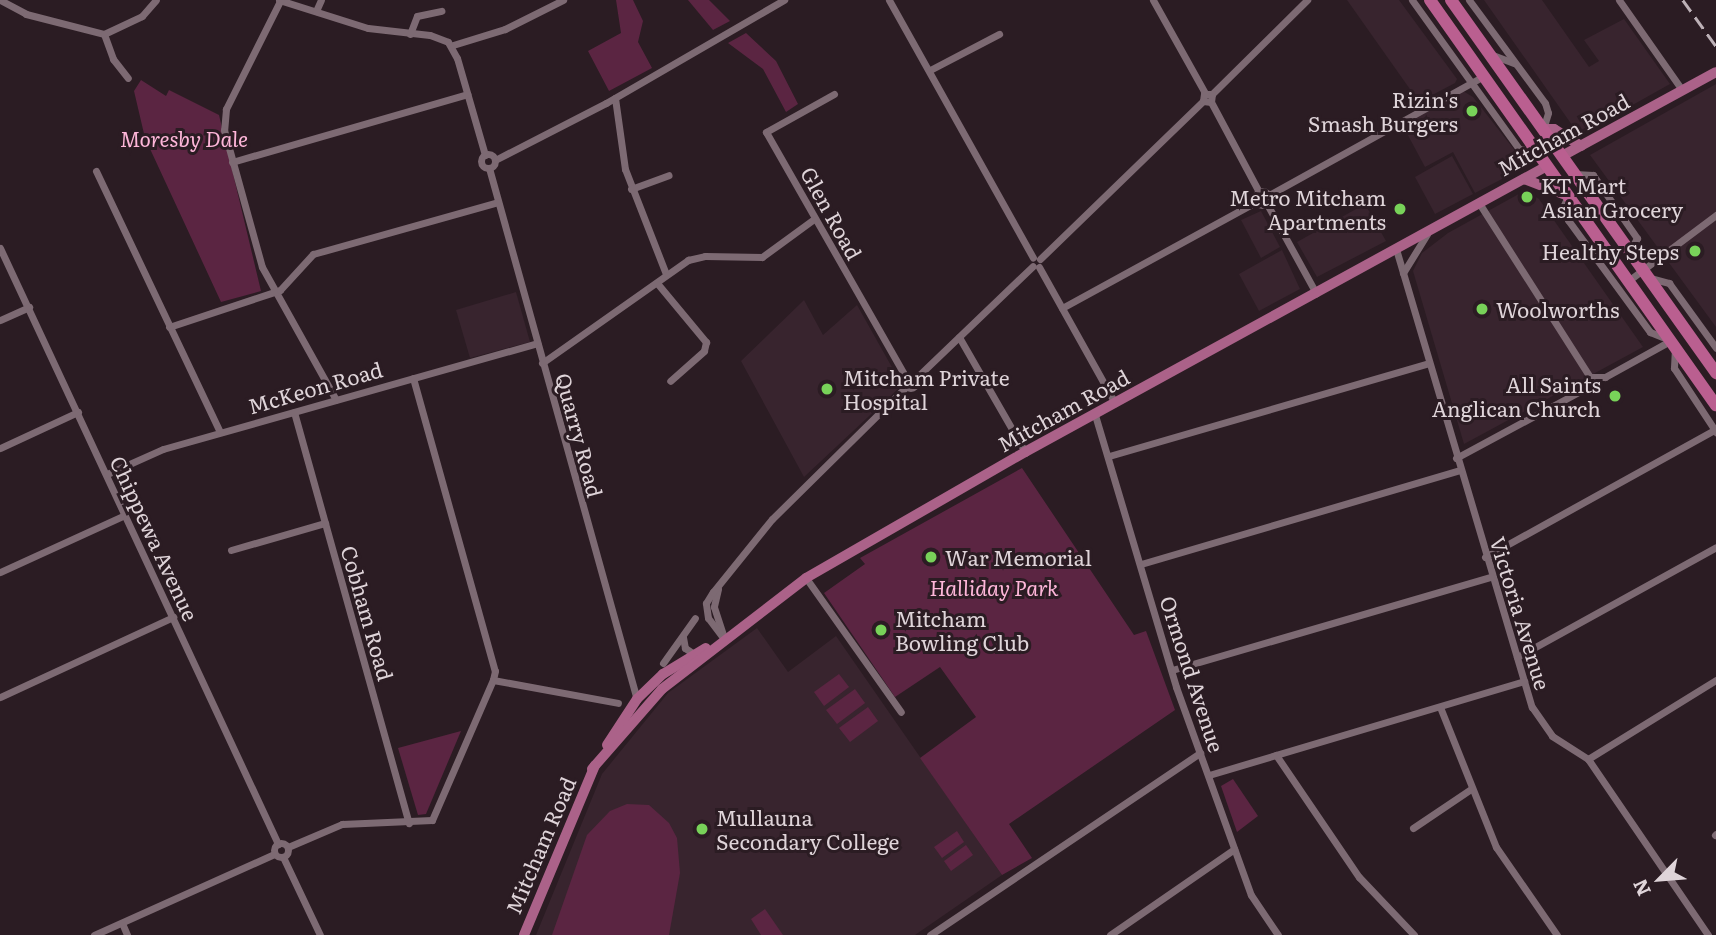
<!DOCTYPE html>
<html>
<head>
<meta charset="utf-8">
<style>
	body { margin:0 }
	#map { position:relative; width:1716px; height:935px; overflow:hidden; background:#2b1c23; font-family:Literata,serif }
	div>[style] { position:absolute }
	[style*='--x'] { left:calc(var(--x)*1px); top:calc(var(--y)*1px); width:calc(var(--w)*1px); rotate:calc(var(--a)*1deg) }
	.built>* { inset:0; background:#38242e }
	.green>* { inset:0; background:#5b2542 }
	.minor>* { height:7px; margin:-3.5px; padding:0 3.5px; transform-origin:3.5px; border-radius:3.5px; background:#7d6a73 }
	.minor>.ring { margin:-3.5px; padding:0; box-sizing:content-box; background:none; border:7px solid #7d6a73; border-radius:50% }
	.primary>* { height:10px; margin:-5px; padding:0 5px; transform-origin:5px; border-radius:5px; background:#ab6289 }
	.trunk>* { height:12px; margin:-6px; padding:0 6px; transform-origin:6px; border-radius:6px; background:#ba5f90 }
	.rail>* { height:2.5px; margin-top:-1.25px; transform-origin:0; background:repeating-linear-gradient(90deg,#bdb1b7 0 14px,transparent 0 21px) }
	.dots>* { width:19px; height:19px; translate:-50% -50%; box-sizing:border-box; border:4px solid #2b1c23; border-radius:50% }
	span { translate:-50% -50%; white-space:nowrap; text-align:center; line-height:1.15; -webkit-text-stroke:6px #2b1c23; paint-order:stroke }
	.poi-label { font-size:21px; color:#dfd4d9 }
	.right { translate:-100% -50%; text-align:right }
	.left { translate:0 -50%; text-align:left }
	.street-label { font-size:21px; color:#dfd4d9 }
	.park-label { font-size:21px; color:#feb6d9; font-style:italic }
	.north { position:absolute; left:1625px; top:844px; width:70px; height:70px; -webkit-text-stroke:5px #2b1c23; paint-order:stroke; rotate:245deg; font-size:19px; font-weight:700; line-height:28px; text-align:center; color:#dfd4d9 }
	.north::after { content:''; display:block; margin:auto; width:24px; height:32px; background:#dfd4d9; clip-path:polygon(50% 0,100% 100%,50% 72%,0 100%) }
</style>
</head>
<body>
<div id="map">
	<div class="built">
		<div style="clip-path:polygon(1347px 0,1399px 0,1457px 79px,1455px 83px,1419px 102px)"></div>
		<div style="clip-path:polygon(1484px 0,1542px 0,1589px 67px,1599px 61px,1584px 40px,1624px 19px,1670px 84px,1579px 135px)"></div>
		<div style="clip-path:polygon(1716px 84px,1716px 327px,1590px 155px)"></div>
		<div style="clip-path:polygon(1463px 91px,1473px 97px,1527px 166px,1475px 193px,1453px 152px,1425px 167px,1403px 126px)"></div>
		<div style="clip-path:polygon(1452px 156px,1473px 194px,1435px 214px,1415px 177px)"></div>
		<div style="clip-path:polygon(1526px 190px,1539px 199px,1643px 347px,1464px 444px,1413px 271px,1422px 253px,1448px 233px)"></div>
		<div style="clip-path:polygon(1365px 204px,1386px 241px,1317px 277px,1297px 242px)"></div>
		<div style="clip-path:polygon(1261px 211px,1280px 247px,1261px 258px,1241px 220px)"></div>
		<div style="clip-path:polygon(1282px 250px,1300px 289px,1259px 311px,1239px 274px)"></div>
		<div style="clip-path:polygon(516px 292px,530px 342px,470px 358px,456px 310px)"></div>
		<div style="clip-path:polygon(804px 300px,823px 335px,857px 305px,898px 378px,899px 388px,804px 477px,741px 361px)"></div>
		<div style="clip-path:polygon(757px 628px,788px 672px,836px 636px,1002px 875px,915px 935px,536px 935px,602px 774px,668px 693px)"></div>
	</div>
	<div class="green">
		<div style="clip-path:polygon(616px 0,633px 0,643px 21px,638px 42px,652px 68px,609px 91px,588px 51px,621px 33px)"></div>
		<div style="clip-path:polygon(688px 0,709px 0,730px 21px,713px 30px)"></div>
		<div style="clip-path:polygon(746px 33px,776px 61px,798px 104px,786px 112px,763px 69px,728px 43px)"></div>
		<div style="clip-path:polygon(141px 80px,166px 96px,169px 90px,219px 115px,261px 291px,221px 302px,145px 138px,134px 91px)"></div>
		<div style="clip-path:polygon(1022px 468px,1134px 635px,1146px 631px,1175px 710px,1009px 824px,1032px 858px,1002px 875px,920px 758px,976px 717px,940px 667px,895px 697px,824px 593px,865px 564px,860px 558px)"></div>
		<div style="clip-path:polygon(839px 674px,849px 687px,824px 706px,814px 692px)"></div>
		<div style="clip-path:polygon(855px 689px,865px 703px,837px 724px,826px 710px)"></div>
		<div style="clip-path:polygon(868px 707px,878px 721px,850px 742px,839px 728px)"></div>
		<div style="clip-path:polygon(461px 731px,426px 814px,418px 815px,398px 748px)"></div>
		<div style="clip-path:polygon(1233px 779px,1258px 816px,1237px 832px,1221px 786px)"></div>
		<div style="clip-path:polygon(627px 804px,649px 805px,669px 823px,677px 838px,680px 873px,669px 935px,552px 935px,587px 835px,610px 811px)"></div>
		<div style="clip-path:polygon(957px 831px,964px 842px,942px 858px,934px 847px)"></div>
		<div style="clip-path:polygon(966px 845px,973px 855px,951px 871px,944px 861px)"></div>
		<div style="clip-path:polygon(765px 909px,783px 935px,761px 935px,751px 919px)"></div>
	</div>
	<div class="minor">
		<div style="--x:279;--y:0;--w:93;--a:17.5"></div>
		<div style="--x:368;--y:28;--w:62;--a:6.4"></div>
		<div style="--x:430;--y:35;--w:19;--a:21"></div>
		<div style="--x:448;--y:42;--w:18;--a:61"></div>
		<div style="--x:457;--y:58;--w:101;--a:73.9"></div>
		<div style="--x:889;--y:0;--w:295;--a:60.8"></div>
		<div style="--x:1153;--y:0;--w:107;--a:60.8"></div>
		<div style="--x:1412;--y:0;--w:183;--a:54.3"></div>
		<div style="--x:1519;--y:149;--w:17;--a:7"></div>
		<div style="--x:1469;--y:0;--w:128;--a:53.6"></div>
		<div style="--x:1545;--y:103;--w:10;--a:73"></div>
		<div style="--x:1548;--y:113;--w:17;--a:107"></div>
		<div style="--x:1619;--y:0;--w:110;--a:55"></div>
		<div style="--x:2;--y:1;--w:27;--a:28"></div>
		<div style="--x:26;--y:14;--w:81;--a:14.4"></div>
		<div style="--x:104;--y:34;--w:42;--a:-25.3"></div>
		<div style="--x:142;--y:16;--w:21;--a:-49"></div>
		<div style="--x:280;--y:1;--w:121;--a:116.6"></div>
		<div style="--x:226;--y:109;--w:21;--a:95"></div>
		<div style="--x:224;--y:130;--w:142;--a:74.5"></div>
		<div style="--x:262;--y:267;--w:152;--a:60.9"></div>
		<div style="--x:316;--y:11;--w:12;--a:-66"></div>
		<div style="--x:104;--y:34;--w:27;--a:70"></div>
		<div style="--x:113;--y:59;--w:24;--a:52"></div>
		<div style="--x:410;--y:34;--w:19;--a:-69"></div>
		<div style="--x:417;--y:16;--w:25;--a:-12"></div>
		<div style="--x:453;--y:45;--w:54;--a:-17.1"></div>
		<div style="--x:505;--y:29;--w:65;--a:-26.6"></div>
		<div style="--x:1490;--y:54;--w:26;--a:21"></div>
		<div style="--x:930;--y:70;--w:78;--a:-27.6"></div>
		<div style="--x:834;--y:94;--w:78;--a:150.8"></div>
		<div style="--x:766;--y:132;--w:284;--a:60.3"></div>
		<div style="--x:1212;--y:94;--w:134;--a:-44.7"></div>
		<div style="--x:615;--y:98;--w:72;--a:82"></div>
		<div style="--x:625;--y:169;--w:113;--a:68.7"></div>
		<div style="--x:1211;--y:102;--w:102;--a:61.9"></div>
		<div class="ring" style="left:481px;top:154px;width:7px;height:7px"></div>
		<div style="--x:495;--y:160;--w:125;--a:-27.2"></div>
		<div style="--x:606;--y:103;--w:206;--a:-30.1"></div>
		<div style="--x:232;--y:162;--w:245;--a:-16.1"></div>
		<div style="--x:489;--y:168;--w:552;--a:74.45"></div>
		<div style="--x:96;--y:171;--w:289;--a:64.6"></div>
		<div style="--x:1575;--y:174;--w:18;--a:3"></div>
		<div style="--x:1593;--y:175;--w:77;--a:55.1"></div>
		<div style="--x:1637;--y:238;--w:15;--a:118"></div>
		<div style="--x:631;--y:189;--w:40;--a:-20.2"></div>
		<div class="ring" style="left:1255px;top:191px;width:7px;height:7px"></div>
		<div style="--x:1269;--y:195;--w:246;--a:-29"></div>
		<div style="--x:1568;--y:196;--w:12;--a:114"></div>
		<div style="--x:1563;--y:207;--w:14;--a:69"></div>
		<div style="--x:1568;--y:220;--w:139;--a:53.8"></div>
		<div style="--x:1650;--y:332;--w:22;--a:22"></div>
		<div style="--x:1479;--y:203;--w:206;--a:57.5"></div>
		<div style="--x:1590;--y:377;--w:15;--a:0"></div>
		<div style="--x:1605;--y:377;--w:74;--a:-29"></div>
		<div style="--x:1267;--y:204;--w:102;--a:61.2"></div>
		<div style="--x:0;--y:248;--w:658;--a:64.99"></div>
		<div style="--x:1396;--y:249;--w:478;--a:73.5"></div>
		<div style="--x:1532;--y:707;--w:35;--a:55"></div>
		<div style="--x:1552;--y:736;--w:43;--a:32.6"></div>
		<div style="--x:1588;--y:759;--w:213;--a:55.7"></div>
		<div style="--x:1040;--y:259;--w:227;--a:-44.1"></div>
		<div style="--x:1203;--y:101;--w:7;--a:-82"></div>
		<div style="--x:1204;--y:94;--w:8;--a:0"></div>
		<div style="--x:1212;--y:94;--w:8;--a:97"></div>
		<div style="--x:1211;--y:102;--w:8;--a:-173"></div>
		<div style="--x:1039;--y:267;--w:156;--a:60.8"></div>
		<div style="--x:1403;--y:273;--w:46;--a:-58.4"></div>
		<div style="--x:1650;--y:278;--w:20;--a:15"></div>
		<div style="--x:1669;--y:283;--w:80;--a:54.1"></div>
		<div style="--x:1628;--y:281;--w:110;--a:-36.9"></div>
		<div style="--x:657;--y:283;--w:77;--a:50.3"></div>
		<div style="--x:706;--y:342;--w:9;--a:103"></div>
		<div style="--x:704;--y:351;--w:45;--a:138.6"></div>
		<div style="--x:1062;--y:308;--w:221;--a:-28.7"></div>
		<div style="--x:0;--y:320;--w:32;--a:-24"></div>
		<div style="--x:169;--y:327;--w:117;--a:-18.4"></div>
		<div style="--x:280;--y:290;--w:49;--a:-47.5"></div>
		<div style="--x:313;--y:254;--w:192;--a:-15.7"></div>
		<div style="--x:959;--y:337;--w:133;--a:60.1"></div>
		<div style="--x:1675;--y:348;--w:20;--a:93"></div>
		<div style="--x:1674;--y:368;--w:77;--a:56.7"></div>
		<div style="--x:542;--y:363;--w:179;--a:-35.2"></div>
		<div style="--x:688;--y:260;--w:17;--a:-13"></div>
		<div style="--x:705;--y:256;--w:57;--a:1"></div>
		<div style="--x:762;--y:257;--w:64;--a:-36.2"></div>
		<div class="ring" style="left:905.5px;top:377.5px;width:4px;height:4px"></div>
		<div style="--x:413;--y:378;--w:304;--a:74.4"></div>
		<div style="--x:495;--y:671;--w:9;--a:103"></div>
		<div style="--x:915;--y:379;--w:163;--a:-43.8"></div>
		<div style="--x:294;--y:412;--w:427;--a:74.4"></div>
		<div style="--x:1095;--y:415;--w:284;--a:73.4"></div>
		<div style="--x:1176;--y:687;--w:221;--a:70.2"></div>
		<div style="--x:1251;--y:895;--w:48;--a:56"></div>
		<div style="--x:0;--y:448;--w:86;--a:-24.8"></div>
		<div style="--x:1109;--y:456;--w:333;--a:-16.2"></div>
		<div style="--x:1456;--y:458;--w:145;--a:-28.3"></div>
		<div style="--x:107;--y:474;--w:61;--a:-24.1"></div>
		<div style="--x:163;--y:449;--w:389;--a:-15.8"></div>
		<div style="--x:231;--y:550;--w:98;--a:-16"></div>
		<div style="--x:1485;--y:557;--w:262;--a:-29"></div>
		<div style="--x:1141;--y:564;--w:333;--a:-16.4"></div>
		<div style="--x:0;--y:572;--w:137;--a:-24.5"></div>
		<div style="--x:806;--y:578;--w:164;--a:54.7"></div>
		<div style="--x:718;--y:589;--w:18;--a:103"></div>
		<div style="--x:714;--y:607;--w:33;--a:72"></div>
		<div style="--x:683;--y:637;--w:11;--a:80"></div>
		<div style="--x:685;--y:648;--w:11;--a:34"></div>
		<div style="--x:724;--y:639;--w:26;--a:-127"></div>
		<div style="--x:708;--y:618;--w:15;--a:-98"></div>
		<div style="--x:706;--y:603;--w:13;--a:-58"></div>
		<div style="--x:713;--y:592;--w:94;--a:-51.1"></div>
		<div style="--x:772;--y:519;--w:190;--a:-44.6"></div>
		<div style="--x:1517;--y:657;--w:227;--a:-28.9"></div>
		<div style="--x:663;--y:663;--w:55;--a:-54.6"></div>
		<div style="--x:1172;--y:670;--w:332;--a:-16.3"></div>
		<div style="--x:0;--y:697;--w:191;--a:-24.8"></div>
		<div style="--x:1440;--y:707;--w:151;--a:68.2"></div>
		<div style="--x:1496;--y:847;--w:107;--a:55.3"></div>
		<div style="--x:1276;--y:755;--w:148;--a:55.8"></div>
		<div style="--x:1359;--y:877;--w:80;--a:46.5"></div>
		<div style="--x:1588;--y:759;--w:150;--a:-31.7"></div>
		<div style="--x:1209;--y:775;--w:329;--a:-16.6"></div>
		<div style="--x:1413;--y:828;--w:70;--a:-33.9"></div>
		<div style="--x:1715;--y:835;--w:1;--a:-45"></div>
		<div class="ring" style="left:274px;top:843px;width:7px;height:7px"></div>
		<div style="--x:288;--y:847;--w:59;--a:-23.1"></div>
		<div style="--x:342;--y:824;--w:90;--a:-2.5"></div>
		<div style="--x:432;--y:820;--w:153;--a:-66.5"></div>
		<div style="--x:493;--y:680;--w:127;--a:10.4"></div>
		<div style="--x:283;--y:857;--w:86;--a:64.6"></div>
		<div style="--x:122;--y:923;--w:13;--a:67"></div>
		<div style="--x:94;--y:935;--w:197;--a:-24.2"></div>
		<div style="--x:930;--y:935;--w:326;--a:-34"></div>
		<div style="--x:1110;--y:935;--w:151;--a:-34.7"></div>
	</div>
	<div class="primary">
		<div style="--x:1543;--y:129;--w:11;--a:0"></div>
		<div style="--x:1554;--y:129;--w:32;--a:32"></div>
		<div style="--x:1562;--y:156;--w:175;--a:-28.6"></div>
		<div style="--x:1524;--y:179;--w:47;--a:21.1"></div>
		<div style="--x:607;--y:745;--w:55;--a:-56.9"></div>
		<div style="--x:637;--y:699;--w:36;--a:-44"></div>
		<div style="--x:663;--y:674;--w:50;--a:-31.2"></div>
		<div style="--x:592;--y:769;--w:106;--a:-48.8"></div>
		<div style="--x:662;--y:689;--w:182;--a:-37.6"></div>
		<div style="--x:806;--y:578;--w:253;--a:-29.9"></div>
		<div style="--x:1025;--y:452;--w:595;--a:-28.72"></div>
		<div style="--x:524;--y:935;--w:184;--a:-67.3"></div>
	</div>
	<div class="trunk">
		<div style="--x:1430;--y:0;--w:496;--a:54.8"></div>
		<div style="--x:1451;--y:0;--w:458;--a:54.6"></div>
	</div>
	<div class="rail">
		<div style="--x:1683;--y:0;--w:57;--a:54.3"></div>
	</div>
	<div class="dots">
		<div style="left:1472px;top:111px;background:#78d259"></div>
		<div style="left:1527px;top:197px;background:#78d259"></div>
		<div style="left:1400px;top:209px;background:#78d259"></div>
		<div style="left:1695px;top:251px;background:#78d259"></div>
		<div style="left:1482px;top:309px;background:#78d259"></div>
		<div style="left:827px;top:389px;background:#78d259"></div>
		<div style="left:1615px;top:396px;background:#78d259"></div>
		<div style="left:931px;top:557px;background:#78d259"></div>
		<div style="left:881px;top:630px;background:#78d259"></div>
		<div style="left:702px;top:829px;background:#78d259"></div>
	</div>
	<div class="poi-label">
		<span class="right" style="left:1458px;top:111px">Rizin's<br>Smash Burgers</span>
		<span class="left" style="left:1541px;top:197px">KT Mart<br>Asian Grocery</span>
		<span class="right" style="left:1386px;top:209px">Metro Mitcham<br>Apartments</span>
		<span class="right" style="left:1679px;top:251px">Healthy Steps</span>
		<span class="left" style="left:1496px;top:309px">Woolworths</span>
		<span class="left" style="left:843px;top:389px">Mitcham Private<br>Hospital</span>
		<span class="right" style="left:1601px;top:396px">All Saints<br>Anglican Church</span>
		<span class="left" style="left:945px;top:557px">War Memorial</span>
		<span class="left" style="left:895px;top:630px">Mitcham<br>Bowling Club</span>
		<span class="left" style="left:716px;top:829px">Mullauna<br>Secondary College</span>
	</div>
	<div class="street-label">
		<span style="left:1563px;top:134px;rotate:-29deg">Mitcham Road</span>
		<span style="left:832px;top:213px;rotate:61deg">Glen Road</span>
		<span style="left:315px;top:387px;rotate:-16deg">McKeon Road</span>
		<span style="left:1063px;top:410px;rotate:-29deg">Mitcham Road</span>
		<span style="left:580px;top:435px;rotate:75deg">Quarry Road</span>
		<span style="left:155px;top:538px;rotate:65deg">Chippewa Avenue</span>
		<span style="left:368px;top:613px;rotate:74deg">Cobham Road</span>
		<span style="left:1521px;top:613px;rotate:73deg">Victoria Avenue</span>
		<span style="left:1193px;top:674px;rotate:72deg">Ormond Avenue</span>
		<span style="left:540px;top:845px;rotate:-67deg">Mitcham Road</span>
	</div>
	<div class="park-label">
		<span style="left:184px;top:138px">Moresby Dale</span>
		<span style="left:994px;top:587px">Halliday Park</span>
	</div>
	<div class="north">N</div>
</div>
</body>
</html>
